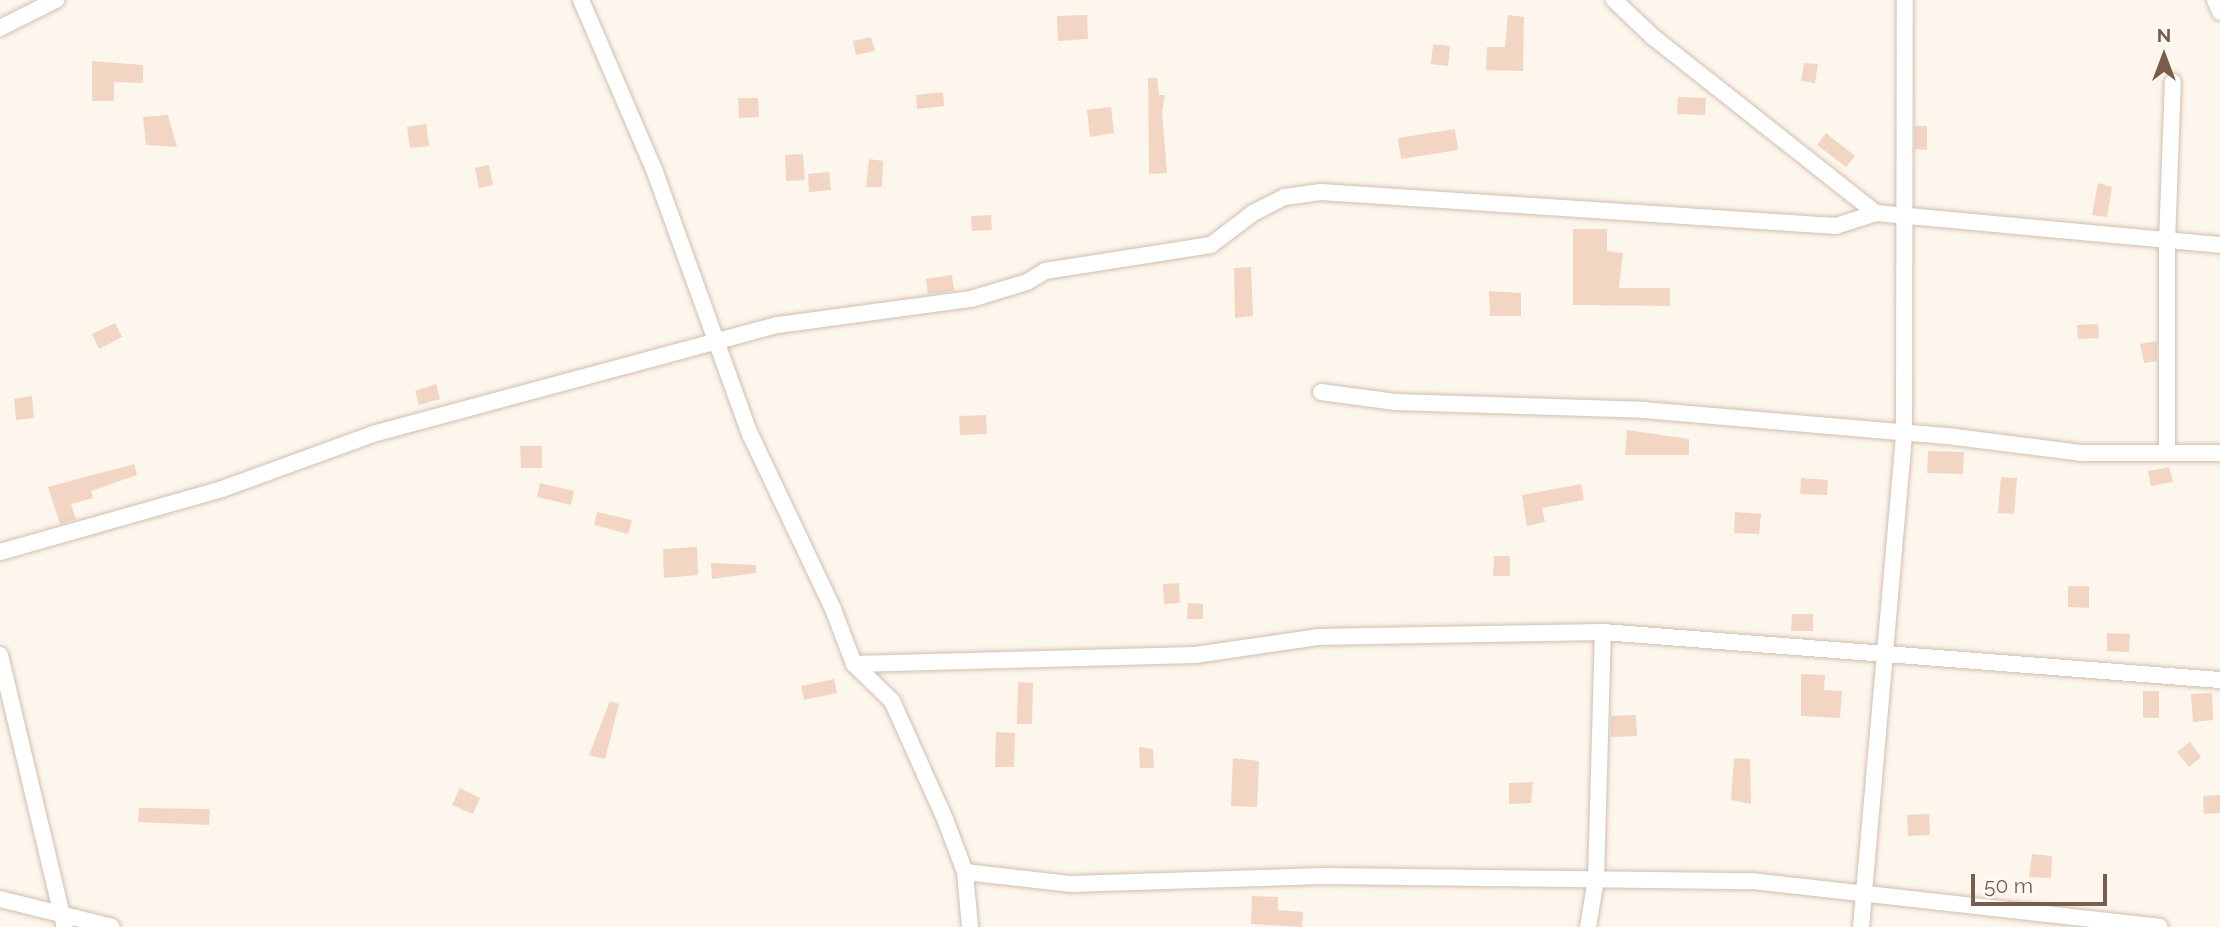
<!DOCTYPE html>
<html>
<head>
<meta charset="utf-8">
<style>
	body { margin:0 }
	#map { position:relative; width:2220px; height:927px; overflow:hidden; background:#fdf6ec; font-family:Raleway,sans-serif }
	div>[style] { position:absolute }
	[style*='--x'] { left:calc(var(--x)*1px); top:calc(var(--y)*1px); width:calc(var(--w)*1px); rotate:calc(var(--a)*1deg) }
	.building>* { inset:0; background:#f3d5c3 }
	.roads { filter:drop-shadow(0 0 2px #d1beb0) drop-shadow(0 0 2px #d1beb0) }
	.street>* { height:16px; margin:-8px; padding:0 8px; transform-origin:8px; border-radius:8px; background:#fff }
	span { translate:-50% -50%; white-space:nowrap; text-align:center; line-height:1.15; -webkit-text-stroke:7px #fffaf3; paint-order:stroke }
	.north { position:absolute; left:2129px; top:21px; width:70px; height:70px; -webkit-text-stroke:5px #fffaf3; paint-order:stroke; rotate:0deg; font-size:19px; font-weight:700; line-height:28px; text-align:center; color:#7a5c4d }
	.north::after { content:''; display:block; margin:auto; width:24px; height:32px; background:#7a5c4d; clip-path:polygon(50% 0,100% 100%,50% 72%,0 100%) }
	.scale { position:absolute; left:1971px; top:874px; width:136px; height:32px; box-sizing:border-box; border:4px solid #7a5c4d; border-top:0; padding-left:9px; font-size:21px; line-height:24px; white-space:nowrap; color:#7a5c4d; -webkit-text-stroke:5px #fffaf3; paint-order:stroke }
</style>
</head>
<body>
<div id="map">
	<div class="building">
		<div style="clip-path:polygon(1087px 15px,1088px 39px,1058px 41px,1057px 16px)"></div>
		<div style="clip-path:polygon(1508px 15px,1524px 17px,1523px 71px,1486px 70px,1487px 47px,1505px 47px)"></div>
		<div style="clip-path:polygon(871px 37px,875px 51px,856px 55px,853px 41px)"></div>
		<div style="clip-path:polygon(1433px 44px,1450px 46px,1448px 66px,1431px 64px)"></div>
		<div style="clip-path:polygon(92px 61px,143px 65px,143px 83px,114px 82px,114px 101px,92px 101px)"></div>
		<div style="clip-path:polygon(1804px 63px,1818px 64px,1815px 83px,1801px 81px)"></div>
		<div style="clip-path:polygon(1148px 78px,1157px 78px,1159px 95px,1165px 95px,1162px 112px,1167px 173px,1149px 174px)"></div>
		<div style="clip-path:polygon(943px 92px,944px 106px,917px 109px,916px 95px)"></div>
		<div style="clip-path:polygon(1678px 97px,1706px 98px,1705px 115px,1677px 114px)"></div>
		<div style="clip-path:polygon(738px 98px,758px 98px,759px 117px,739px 118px)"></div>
		<div style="clip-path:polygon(1111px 107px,1114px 133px,1090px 137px,1087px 110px)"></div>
		<div style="clip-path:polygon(168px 115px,177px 147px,146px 145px,143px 117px)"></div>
		<div style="clip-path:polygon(426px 124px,429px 146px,410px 148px,407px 127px)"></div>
		<div style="clip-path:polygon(1915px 126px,1927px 126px,1927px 150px,1915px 149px)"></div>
		<div style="clip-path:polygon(1455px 129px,1458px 150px,1401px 159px,1398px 138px)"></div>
		<div style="clip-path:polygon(1826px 133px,1855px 156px,1846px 167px,1817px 145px)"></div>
		<div style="clip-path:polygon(803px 154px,805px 180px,786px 181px,785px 155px)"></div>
		<div style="clip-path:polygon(869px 159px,883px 161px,882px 187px,866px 187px)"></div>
		<div style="clip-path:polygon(489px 165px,493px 185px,479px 188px,475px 168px)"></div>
		<div style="clip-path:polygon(829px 172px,831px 190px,809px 192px,808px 174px)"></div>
		<div style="clip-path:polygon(2098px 183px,2112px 187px,2107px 217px,2092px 215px)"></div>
		<div style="clip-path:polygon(991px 215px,992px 230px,972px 231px,971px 216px)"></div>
		<div style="clip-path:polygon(1573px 229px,1607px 229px,1607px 251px,1623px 253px,1619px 288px,1670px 288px,1670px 306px,1573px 305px)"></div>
		<div style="clip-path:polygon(1251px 267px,1253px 316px,1235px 318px,1234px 268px)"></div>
		<div style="clip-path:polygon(952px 275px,954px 291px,928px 294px,926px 279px)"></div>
		<div style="clip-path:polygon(1489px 291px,1521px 293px,1521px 316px,1490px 316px)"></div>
		<div style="clip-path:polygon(115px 323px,122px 337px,99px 349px,92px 334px)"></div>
		<div style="clip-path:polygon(2098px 324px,2099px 338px,2078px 339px,2077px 325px)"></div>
		<div style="clip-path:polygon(2157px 341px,2157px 361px,2144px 363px,2140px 344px)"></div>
		<div style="clip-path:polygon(436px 384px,440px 399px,419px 405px,415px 391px)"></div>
		<div style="clip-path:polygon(32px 396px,34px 418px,16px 420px,14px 399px)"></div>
		<div style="clip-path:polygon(986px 415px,987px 434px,960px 435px,959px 416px)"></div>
		<div style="clip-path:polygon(1627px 430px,1689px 439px,1689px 455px,1625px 455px)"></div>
		<div style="clip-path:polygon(520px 446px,542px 446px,542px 468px,521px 468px)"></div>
		<div style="clip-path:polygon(1928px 451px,1964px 452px,1963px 474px,1927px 473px)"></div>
		<div style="clip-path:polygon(134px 464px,137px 475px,91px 491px,93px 498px,71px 504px,76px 519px,60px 524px,48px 487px)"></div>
		<div style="clip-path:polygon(2169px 467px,2173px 482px,2151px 486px,2148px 471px)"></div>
		<div style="clip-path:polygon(2001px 477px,2017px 478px,2014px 514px,1998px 513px)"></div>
		<div style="clip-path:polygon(1801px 478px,1828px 480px,1827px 495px,1800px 494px)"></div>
		<div style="clip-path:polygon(540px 483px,574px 491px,571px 505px,537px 497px)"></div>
		<div style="clip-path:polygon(1581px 484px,1584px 500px,1542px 508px,1545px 522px,1527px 526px,1522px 495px)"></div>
		<div style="clip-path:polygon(597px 512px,632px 520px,628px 534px,594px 525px)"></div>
		<div style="clip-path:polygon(1735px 512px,1761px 514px,1759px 534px,1734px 533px)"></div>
		<div style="clip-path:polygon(697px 547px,698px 575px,664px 578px,663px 549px)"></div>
		<div style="clip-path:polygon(1494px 556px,1510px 556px,1510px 576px,1493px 576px)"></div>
		<div style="clip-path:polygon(711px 563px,756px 565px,756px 573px,712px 579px)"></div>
		<div style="clip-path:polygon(1179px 583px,1180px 603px,1164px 604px,1163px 584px)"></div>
		<div style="clip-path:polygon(2068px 586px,2089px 586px,2089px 608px,2068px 607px)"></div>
		<div style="clip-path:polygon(1188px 603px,1203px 604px,1203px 619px,1187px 619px)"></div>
		<div style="clip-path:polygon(1792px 614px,1813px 614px,1813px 631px,1791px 631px)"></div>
		<div style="clip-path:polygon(2107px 633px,2130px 634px,2129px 652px,2107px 651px)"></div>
		<div style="clip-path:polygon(1801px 674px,1825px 675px,1824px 690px,1842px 691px,1840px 718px,1801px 716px)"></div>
		<div style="clip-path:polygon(834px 679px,837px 693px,804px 700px,801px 686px)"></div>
		<div style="clip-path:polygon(1018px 682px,1033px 683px,1032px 724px,1017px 724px)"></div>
		<div style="clip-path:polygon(2143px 691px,2159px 691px,2159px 718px,2143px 718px)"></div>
		<div style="clip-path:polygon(2212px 693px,2213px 720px,2193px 722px,2191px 694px)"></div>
		<div style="clip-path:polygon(610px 701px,619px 704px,605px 759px,589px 755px)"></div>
		<div style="clip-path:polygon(1636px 715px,1637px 736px,1611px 737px,1611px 716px)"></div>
		<div style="clip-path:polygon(996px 732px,1015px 733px,1014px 767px,995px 767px)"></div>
		<div style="clip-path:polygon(2190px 742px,2201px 757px,2189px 767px,2177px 752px)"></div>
		<div style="clip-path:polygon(1139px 747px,1153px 749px,1154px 768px,1140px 768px)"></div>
		<div style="clip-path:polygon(1233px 758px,1259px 761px,1257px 807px,1231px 806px)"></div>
		<div style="clip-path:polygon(1734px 758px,1750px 759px,1751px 804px,1731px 800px)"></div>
		<div style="clip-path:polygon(1533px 782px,1531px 803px,1509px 804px,1509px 783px)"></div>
		<div style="clip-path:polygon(460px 788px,480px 798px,473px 814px,452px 805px)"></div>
		<div style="clip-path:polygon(2220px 795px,2220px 813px,2204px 814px,2203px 796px)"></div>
		<div style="clip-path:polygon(139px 808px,210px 809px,209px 825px,138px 822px)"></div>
		<div style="clip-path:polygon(1929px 814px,1930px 835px,1908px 836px,1907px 815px)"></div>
		<div style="clip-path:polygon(2032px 854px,2052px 856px,2051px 878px,2029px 877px)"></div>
		<div style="clip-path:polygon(1252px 896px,1278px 897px,1278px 910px,1303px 912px,1302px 927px,1251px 924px)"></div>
	</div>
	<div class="roads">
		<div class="street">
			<div style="--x:581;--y:0;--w:187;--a:66.7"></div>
			<div style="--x:655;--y:172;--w:279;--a:70.1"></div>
			<div style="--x:750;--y:434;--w:194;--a:64.6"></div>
			<div style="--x:833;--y:609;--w:59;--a:69.1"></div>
			<div style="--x:854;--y:664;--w:53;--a:44.2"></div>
			<div style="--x:892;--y:701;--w:129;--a:65.8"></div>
			<div style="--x:945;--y:819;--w:57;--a:69.3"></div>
			<div style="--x:965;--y:872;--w:55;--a:84.8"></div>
			<div style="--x:1614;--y:0;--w:54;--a:43.5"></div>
			<div style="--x:1653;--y:37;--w:284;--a:38.3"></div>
			<div style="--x:2215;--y:0;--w:13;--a:67"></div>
			<div style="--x:0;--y:28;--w:63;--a:-26.6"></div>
			<div style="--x:1321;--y:392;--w:75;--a:7.7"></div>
			<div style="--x:1395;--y:402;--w:248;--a:1.8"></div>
			<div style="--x:1643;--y:410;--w:313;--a:4.9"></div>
			<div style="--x:1955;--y:437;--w:127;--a:7.2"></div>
			<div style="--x:2081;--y:453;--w:139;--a:0"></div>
			<div style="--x:2167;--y:451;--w:209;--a:-90"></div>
			<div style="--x:2167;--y:242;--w:160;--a:-87.9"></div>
			<div style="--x:0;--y:552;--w:231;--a:-15.8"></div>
			<div style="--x:222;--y:489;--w:161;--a:-20"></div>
			<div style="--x:373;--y:434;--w:419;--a:-15.1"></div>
			<div style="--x:778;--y:325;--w:195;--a:-7.7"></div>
			<div style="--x:971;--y:299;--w:59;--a:-16.9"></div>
			<div style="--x:1027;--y:282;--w:21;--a:-31"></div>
			<div style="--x:1045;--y:271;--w:168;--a:-8.9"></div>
			<div style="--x:1211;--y:245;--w:53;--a:-37.3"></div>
			<div style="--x:1253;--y:213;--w:36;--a:-27"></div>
			<div style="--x:1285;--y:197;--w:36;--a:-8"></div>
			<div style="--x:1321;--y:192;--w:516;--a:3.78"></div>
			<div style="--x:1836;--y:226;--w:42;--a:-18"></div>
			<div style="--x:1876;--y:213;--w:345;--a:5.3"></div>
			<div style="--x:0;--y:655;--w:280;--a:76.6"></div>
			<div style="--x:854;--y:664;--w:341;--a:-1.5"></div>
			<div style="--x:1195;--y:655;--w:124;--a:-8.3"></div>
			<div style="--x:1318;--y:637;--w:285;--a:-1"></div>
			<div style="--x:1603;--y:632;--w:619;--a:4.45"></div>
			<div style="--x:965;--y:872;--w:107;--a:6.5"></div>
			<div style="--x:1071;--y:884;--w:253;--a:-1.8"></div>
			<div style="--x:1324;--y:876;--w:428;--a:0.7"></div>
			<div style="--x:1752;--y:881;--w:410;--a:6.4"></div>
			<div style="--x:0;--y:899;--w:115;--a:14"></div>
			<div style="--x:1588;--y:927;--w:49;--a:-80.5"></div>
			<div style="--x:1596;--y:879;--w:247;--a:-88.4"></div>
			<div style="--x:1861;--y:927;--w:495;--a:-85"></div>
			<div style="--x:1904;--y:434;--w:434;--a:-89.9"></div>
		</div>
	</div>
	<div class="north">N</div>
	<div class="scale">50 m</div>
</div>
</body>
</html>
